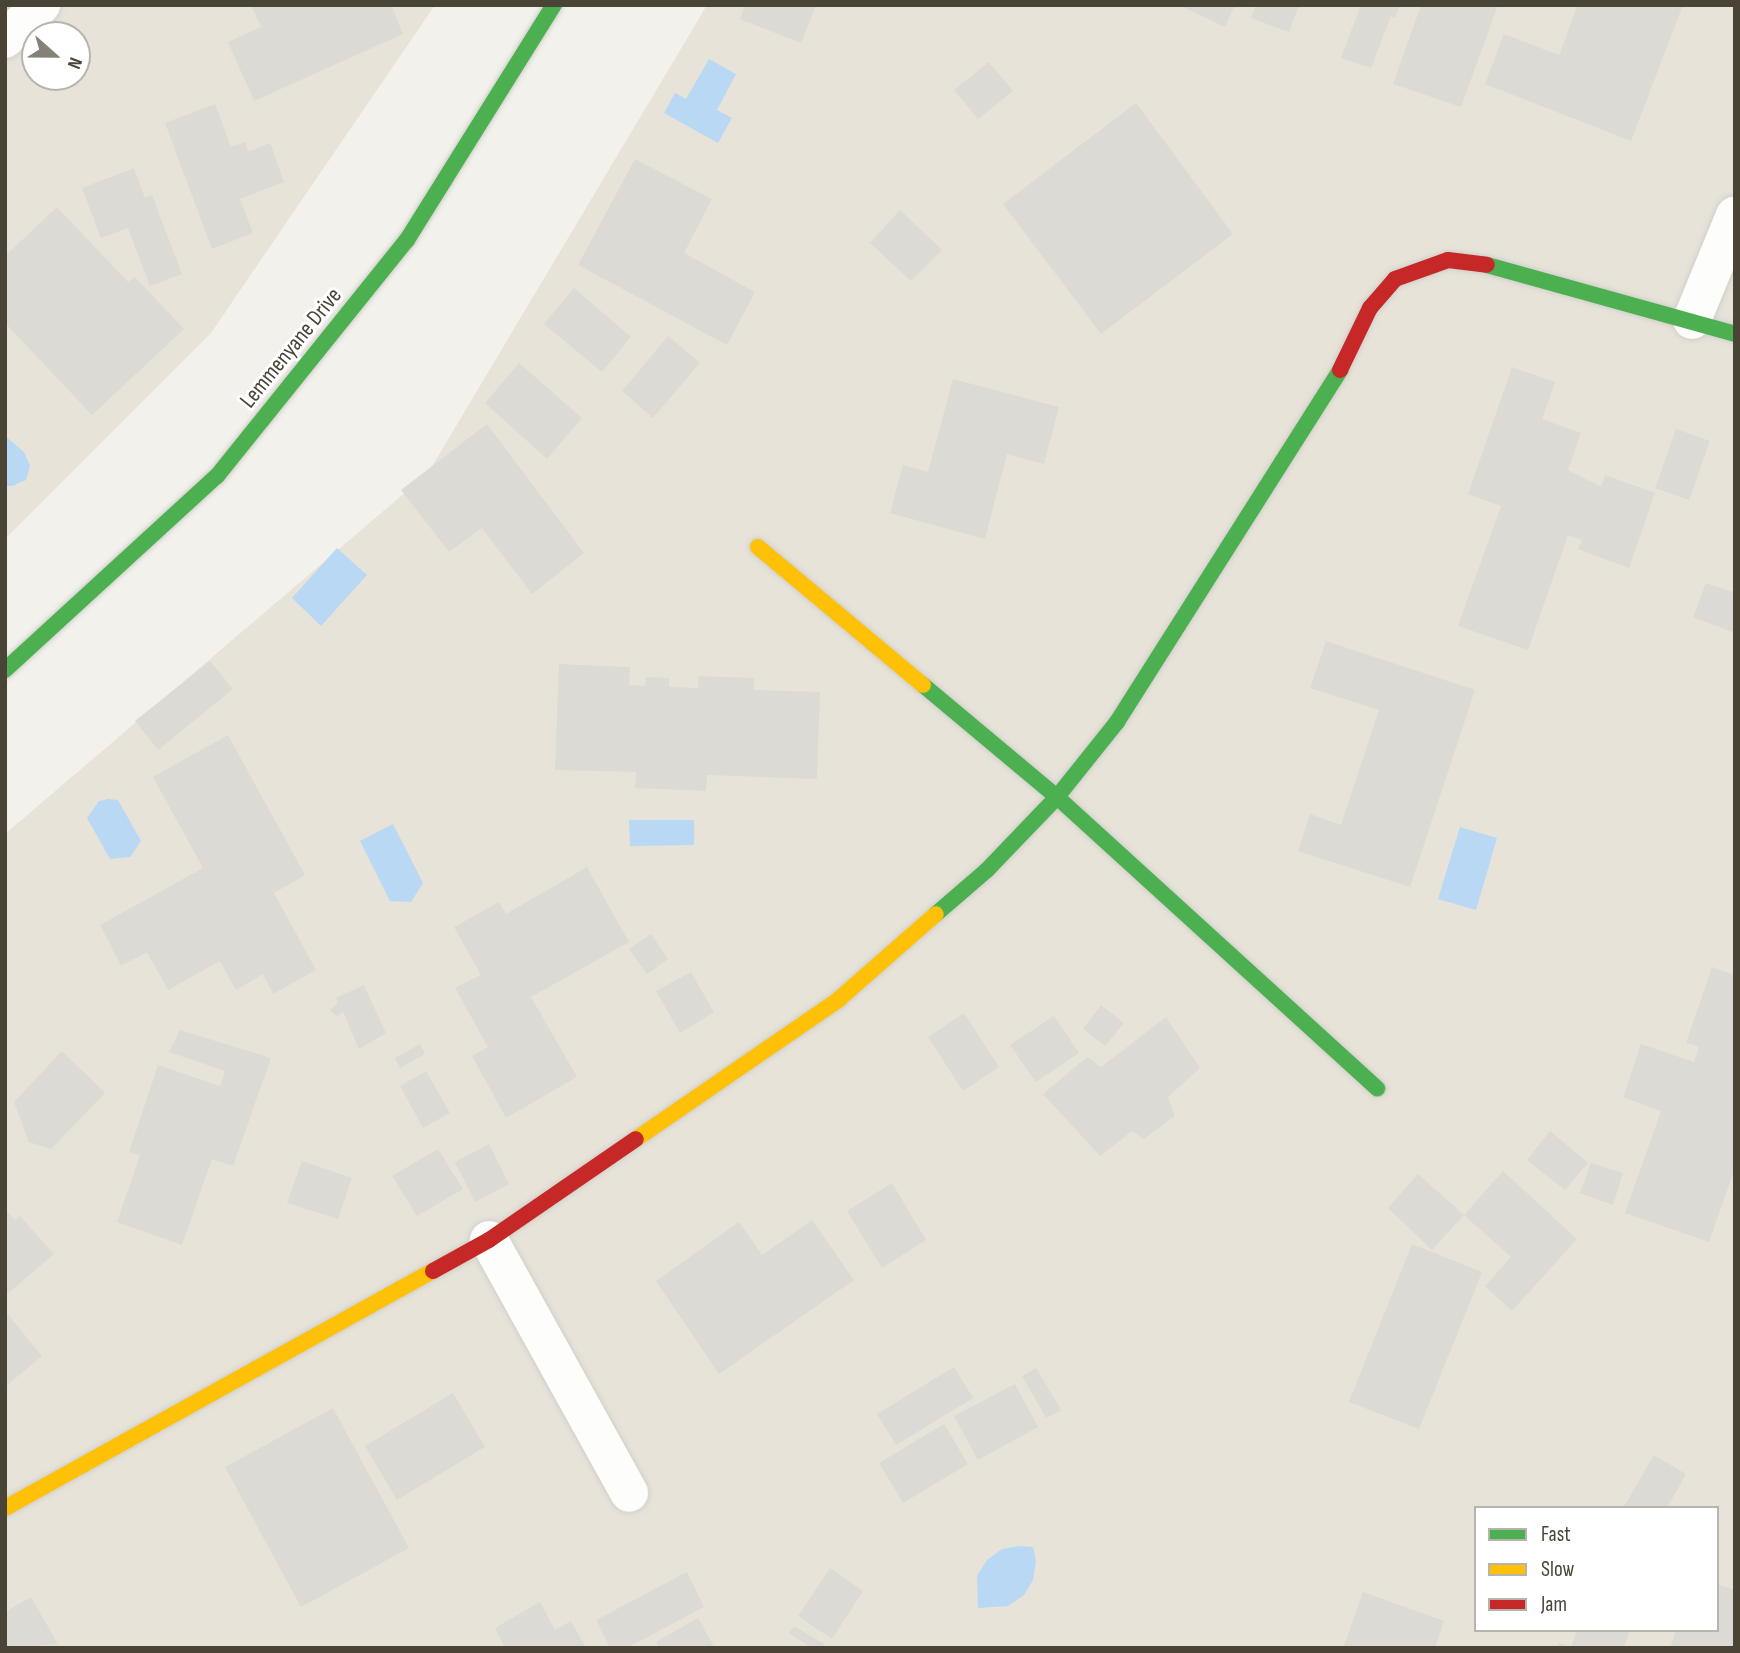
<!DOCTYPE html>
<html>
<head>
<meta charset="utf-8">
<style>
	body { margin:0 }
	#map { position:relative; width:1740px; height:1653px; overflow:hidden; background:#f2f1ec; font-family:"Sofia Sans Condensed",sans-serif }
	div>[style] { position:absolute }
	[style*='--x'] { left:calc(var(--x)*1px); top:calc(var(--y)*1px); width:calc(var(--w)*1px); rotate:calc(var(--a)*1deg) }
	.residential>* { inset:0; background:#e7e3d9 }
	.water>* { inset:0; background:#b9d8f3 }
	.building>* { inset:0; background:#dcdad4 }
	.roads { filter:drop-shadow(0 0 2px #d0cfc9) drop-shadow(0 0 2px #d0cfc9) }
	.street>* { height:38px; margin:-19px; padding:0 19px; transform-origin:19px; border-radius:19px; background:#fdfdfc }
	.fast>* { height:16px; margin:-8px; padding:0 8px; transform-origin:8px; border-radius:8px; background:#4caf50 }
	.slow>* { height:16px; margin:-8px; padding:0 8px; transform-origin:8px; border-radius:8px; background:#ffc107 }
	.jam>* { height:16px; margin:-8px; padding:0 8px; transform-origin:8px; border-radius:8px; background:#c62828 }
	span { translate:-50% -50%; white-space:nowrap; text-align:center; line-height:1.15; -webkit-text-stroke:6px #fff; paint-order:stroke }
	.street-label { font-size:23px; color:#4a4436 }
	.frame { position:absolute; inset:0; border:7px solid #4a4436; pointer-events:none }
	.legend { position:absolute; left:1474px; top:1506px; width:245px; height:126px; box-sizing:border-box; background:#fff; border:2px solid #b7b4af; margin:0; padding:9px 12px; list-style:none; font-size:21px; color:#4a4436 }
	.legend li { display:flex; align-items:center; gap:14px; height:35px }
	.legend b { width:35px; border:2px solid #b7b4af }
	.north { position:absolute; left:21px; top:21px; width:70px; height:70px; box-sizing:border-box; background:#fff; border:2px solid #b7b4af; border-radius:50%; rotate:111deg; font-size:19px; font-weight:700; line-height:28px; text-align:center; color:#4a4436 }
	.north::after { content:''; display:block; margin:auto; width:24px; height:32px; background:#858176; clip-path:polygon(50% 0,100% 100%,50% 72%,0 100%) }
</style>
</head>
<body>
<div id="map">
	<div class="residential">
		<div style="clip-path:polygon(evenodd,5px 5px,435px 5px,211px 333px,5px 539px,5px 5px,35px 35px,77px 35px,77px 77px,35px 77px,35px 35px)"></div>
		<div style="clip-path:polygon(evenodd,707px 5px,1735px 5px,1735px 1648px,5px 1648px,5px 834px,428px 473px,707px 5px,1476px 1508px,1717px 1508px,1717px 1630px,1476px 1630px,1476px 1508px)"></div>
	</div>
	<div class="water">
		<div style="clip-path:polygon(709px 59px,736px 74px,717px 110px,732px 118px,718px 143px,664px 113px,675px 93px,686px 99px)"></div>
		<div style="clip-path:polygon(5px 436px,24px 452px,30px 466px,26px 480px,12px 486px,5px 486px)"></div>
		<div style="clip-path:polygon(337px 548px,367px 575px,321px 626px,292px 598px)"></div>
		<div style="clip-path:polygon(108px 799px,118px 800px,141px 841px,130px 857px,110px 859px,87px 818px,99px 801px)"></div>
		<div style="clip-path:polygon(629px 820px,694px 820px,694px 845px,630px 846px)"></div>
		<div style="clip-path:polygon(393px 824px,423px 883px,411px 902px,390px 901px,360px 841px)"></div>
		<div style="clip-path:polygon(1460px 827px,1497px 838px,1476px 910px,1438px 899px)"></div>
		<div style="clip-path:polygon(1020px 1546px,1033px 1547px,1036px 1561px,1033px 1580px,1024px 1595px,1008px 1606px,978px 1608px,977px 1576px,987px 1560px,1002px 1549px)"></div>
	</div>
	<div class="building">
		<div style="clip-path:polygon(251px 5px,391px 5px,403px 34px,254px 101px,228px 42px,261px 27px)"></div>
		<div style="clip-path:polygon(745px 5px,816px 5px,801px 43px,740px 19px)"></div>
		<div style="clip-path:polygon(1179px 5px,1235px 5px,1225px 27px)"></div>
		<div style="clip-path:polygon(1256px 5px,1299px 5px,1289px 32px,1251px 18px)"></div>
		<div style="clip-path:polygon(1361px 5px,1400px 5px,1395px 18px,1391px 16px,1371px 68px,1341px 58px)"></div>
		<div style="clip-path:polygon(1421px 5px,1498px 5px,1461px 107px,1393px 84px)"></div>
		<div style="clip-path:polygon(1578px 5px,1683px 5px,1631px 141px,1485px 84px,1504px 34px,1559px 55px)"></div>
		<div style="clip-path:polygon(989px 62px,1013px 91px,978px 119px,954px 90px)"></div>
		<div style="clip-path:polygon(1136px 103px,1233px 234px,1101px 334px,1003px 204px)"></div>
		<div style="clip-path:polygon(215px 104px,231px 147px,245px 142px,248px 152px,270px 143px,284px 182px,240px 199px,253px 233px,212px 249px,165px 123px)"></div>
		<div style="clip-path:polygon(635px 159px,712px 199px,684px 253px,755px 292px,727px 345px,578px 265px)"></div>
		<div style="clip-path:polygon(134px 168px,145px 198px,152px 195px,182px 274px,150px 286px,128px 228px,101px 238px,82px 188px)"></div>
		<div style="clip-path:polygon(57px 207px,128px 282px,135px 277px,184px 329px,92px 415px,5px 323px,5px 256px)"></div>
		<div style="clip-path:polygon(900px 210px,942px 250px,911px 281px,870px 243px)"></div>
		<div style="clip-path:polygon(574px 288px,631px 337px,602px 372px,544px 324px)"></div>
		<div style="clip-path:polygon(668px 336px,700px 363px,653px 418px,622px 391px)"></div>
		<div style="clip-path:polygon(519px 363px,582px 418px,547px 459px,485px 403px)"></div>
		<div style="clip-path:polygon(1512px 367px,1555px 382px,1542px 419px,1581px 433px,1568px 470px,1601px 487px,1605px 475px,1655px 493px,1629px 568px,1578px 549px,1582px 540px,1568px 535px,1528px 650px,1458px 626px,1501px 506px,1468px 494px)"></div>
		<div style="clip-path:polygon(953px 379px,1059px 407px,1044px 464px,1007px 454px,985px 539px,890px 513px,903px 465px,928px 472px)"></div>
		<div style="clip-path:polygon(487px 424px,584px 553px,532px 594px,482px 528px,449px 552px,401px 490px)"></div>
		<div style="clip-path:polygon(1676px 429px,1710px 441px,1689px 500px,1655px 488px)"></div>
		<div style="clip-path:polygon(1706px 583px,1735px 593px,1735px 633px,1693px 617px)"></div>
		<div style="clip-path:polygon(1326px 641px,1475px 690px,1410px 887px,1298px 851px,1310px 814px,1341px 825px,1379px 710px,1310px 688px)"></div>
		<div style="clip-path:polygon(210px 661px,233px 689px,158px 750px,135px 721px)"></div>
		<div style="clip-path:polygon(559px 664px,630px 667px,629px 685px,645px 686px,646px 677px,669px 678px,669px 687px,698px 688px,699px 676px,754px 678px,754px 690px,820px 692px,817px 779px,707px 775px,706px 791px,635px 788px,636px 772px,555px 770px)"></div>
		<div style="clip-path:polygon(228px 735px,305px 875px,274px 893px,316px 970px,273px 994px,263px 974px,236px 990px,220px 961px,168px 990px,147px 952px,121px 966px,100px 925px,203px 868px,153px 777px)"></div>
		<div style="clip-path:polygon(587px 867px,629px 942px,531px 997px,577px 1077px,506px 1118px,472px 1056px,488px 1047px,455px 988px,481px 975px,454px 927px,499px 902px,506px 914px)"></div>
		<div style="clip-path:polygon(651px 934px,668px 959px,647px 974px,629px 949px)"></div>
		<div style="clip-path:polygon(1712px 967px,1735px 975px,1735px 1168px,1709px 1242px,1625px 1213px,1661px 1111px,1623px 1097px,1641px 1044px,1694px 1062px,1699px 1047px,1686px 1043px)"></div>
		<div style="clip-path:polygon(691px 972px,714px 1012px,680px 1033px,656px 991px)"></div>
		<div style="clip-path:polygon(364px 985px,386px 1033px,359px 1049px,343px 1012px,337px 1016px,330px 1010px,338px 1003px,336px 998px)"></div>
		<div style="clip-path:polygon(1101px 1005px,1124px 1023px,1105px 1046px,1083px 1029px)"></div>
		<div style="clip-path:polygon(964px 1013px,999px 1067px,963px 1091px,928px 1037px)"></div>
		<div style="clip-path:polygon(1054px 1016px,1079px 1053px,1036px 1082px,1010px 1045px)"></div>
		<div style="clip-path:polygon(1166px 1017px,1200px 1068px,1168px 1097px,1175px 1116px,1144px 1139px,1132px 1131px,1100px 1156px,1043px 1094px,1087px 1057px,1101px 1067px)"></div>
		<div style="clip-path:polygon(180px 1030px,271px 1058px,233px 1166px,212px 1159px,182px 1245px,117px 1222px,140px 1155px,129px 1152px,158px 1065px,220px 1086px,225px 1071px,169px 1052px)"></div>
		<div style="clip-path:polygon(420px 1044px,425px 1054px,400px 1068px,395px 1058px)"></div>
		<div style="clip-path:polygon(62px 1051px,105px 1093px,51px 1149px,29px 1142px,14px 1102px)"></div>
		<div style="clip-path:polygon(426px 1071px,450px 1113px,423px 1128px,400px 1086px)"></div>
		<div style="clip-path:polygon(1550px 1131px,1588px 1163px,1565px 1190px,1527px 1160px)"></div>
		<div style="clip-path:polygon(489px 1144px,509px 1184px,475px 1202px,455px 1162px)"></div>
		<div style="clip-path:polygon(438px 1149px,463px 1189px,417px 1216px,392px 1176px)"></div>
		<div style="clip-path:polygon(302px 1161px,352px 1178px,338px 1219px,287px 1203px)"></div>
		<div style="clip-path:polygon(1591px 1163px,1623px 1173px,1613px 1205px,1580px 1193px)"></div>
		<div style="clip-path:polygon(1503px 1171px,1577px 1239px,1512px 1311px,1485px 1286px,1511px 1257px,1464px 1215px)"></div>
		<div style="clip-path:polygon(1418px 1174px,1464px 1215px,1432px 1250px,1388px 1208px)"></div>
		<div style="clip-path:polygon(892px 1183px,926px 1240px,882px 1268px,847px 1211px)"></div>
		<div style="clip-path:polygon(5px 1209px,15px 1220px,20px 1216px,54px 1254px,5px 1296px)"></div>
		<div style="clip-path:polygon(812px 1220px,854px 1280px,719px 1374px,656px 1281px,739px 1222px,762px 1255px)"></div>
		<div style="clip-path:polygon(1412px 1244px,1482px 1272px,1419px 1429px,1349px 1402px)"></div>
		<div style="clip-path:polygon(5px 1311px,42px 1356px,5px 1387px)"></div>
		<div style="clip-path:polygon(954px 1367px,973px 1398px,896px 1445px,877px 1414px)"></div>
		<div style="clip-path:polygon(1036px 1368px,1061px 1410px,1046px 1418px,1022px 1376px)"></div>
		<div style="clip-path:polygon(1015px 1384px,1038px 1427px,978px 1460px,954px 1416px)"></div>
		<div style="clip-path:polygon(453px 1393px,485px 1447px,397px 1500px,365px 1446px)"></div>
		<div style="clip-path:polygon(333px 1408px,409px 1548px,301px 1607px,225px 1467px)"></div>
		<div style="clip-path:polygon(944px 1424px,968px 1464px,903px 1503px,879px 1463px)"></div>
		<div style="clip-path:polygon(1654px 1455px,1686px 1474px,1667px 1508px,1623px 1508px)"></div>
		<div style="clip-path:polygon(830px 1568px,863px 1591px,832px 1639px,798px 1616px)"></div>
		<div style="clip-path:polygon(687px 1572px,704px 1607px,627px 1648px,610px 1648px,596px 1620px)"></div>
		<div style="clip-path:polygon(1717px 1584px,1735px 1590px,1735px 1648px,1670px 1648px,1676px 1630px,1717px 1630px)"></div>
		<div style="clip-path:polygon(1363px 1592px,1444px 1621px,1435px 1648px,1343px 1648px)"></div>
		<div style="clip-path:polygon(31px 1597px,58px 1644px,5px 1648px,5px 1612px)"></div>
		<div style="clip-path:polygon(540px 1602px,555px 1630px,571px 1621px,586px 1648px,505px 1648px,495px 1628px)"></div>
		<div style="clip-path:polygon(698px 1618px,715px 1648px,659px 1648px,656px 1642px)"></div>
		<div style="clip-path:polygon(794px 1626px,826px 1645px,811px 1648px,789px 1633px)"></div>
		<div style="clip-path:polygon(1577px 1630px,1630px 1630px,1624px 1648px,1558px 1648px,1559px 1643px,1571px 1647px)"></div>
	</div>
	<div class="roads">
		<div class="street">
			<div style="--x:5;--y:39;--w:50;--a:-43.4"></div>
			<div style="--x:1692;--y:320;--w:113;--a:-67.7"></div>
			<div style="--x:489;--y:1240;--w:289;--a:61"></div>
		</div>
		<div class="fast">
			<div style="--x:1487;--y:265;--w:257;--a:15.5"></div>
			<div style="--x:5;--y:670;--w:287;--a:-42.5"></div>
			<div style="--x:217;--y:476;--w:303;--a:-51.2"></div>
			<div style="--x:407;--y:240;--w:277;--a:-58"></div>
			<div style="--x:923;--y:685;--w:175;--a:39.9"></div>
			<div style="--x:1057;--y:797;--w:433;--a:42.3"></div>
			<div style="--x:936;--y:914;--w:67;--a:-40.8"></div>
			<div style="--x:987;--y:870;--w:101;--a:-46.2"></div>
			<div style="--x:1057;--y:797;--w:96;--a:-51.3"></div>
			<div style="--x:1117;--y:722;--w:417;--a:-57.6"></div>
		</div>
		<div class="slow">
			<div style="--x:758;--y:547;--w:215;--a:39.9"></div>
			<div style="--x:636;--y:1139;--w:245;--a:-34.5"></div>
			<div style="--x:838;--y:1000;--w:130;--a:-41.3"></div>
			<div style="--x:5;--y:1508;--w:489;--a:-29"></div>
		</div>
		<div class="jam">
			<div style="--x:1340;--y:370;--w:69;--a:-64.2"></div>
			<div style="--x:1370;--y:308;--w:38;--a:-49"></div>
			<div style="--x:1395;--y:279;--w:56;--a:-19.7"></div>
			<div style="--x:1448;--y:260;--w:39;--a:7"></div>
			<div style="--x:433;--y:1271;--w:64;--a:-29"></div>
			<div style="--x:489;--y:1240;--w:178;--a:-34.5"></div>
		</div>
	</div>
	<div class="street-label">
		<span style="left:291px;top:348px;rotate:-51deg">Lemmenyane Drive</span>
	</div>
	<div class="frame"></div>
	<ul class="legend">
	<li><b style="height:9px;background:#4caf50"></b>Fast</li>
	<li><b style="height:9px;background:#ffc107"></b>Slow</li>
	<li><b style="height:9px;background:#c62828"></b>Jam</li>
	</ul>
	<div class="north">N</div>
</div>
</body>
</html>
